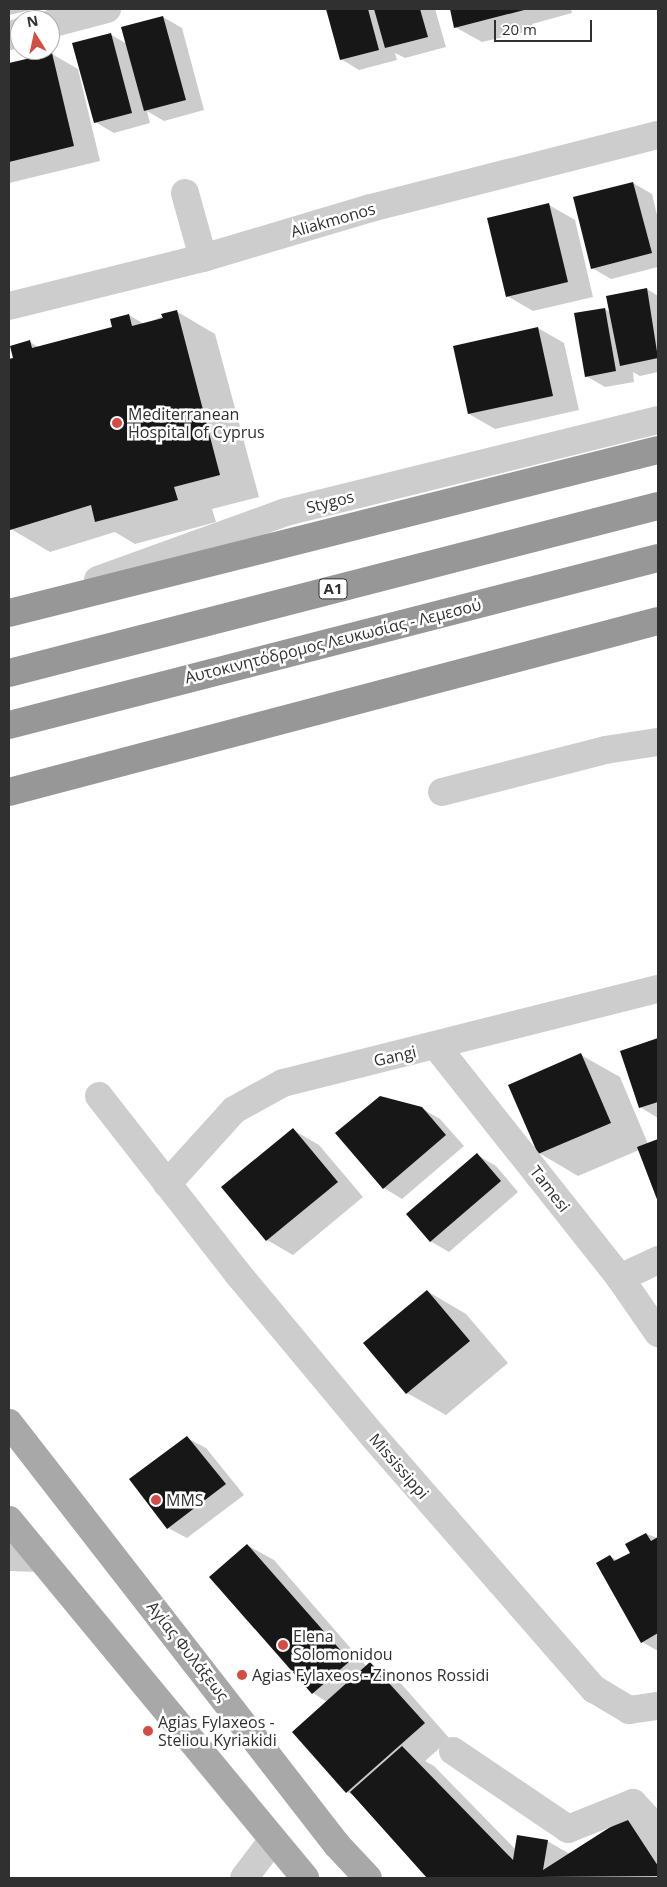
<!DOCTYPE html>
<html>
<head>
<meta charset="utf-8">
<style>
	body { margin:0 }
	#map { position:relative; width:667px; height:1887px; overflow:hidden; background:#fff; font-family:"Open Sans",sans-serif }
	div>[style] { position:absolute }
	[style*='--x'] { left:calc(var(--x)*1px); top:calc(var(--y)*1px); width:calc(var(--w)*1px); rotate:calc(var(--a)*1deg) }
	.shadow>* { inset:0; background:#0003 }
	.building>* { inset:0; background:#171717 }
	.minor>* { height:28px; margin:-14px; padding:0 14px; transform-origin:14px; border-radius:14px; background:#cdcdcd }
	.major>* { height:28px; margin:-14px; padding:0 14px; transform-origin:14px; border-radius:14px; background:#a8a8a8 }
	.highway>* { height:28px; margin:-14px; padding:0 14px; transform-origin:14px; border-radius:14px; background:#979797 }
	.dots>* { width:14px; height:14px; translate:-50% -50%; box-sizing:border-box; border:2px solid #fff; border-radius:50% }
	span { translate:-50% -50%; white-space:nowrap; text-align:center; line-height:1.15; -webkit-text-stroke:5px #fff; paint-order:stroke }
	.shield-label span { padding:1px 4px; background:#fff; border:1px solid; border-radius:4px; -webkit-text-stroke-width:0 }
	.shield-label { font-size:15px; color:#303030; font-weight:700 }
	.street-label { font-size:16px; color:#303030 }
	.poi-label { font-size:16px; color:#303030 }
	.left { translate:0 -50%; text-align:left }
	.frame { position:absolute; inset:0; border:10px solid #303030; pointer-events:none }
	.north { position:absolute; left:10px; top:10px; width:50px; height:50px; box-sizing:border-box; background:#fff; border:1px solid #acacac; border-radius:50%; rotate:350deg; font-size:14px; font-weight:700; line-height:20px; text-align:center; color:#303030 }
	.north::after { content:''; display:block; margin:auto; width:18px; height:22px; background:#d64c43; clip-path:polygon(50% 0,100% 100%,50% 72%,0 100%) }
	.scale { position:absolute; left:494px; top:20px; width:98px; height:22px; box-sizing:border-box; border:2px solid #303030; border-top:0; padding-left:6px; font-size:15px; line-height:18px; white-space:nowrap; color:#303030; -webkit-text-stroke:4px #fff; paint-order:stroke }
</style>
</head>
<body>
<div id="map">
	<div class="shadow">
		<div style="clip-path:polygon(9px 9px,36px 9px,9px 15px)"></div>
		<div style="clip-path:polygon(327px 9px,435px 9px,446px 47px,405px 58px,395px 53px,397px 60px,359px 70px,341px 59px)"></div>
		<div style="clip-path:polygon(451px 9px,571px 9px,572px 13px,532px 24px,534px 30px,482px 42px,455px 27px)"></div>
		<div style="clip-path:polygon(163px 17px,182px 28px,204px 110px,164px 121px,147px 111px,150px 123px,114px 133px,95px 122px,110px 34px,127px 44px)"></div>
		<div style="clip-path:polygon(52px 54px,78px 69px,100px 161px,9px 183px,9px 65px)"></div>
		<div style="clip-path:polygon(633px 183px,652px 194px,658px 219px,658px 267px,611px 279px,592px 268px)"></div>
		<div style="clip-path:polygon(549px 205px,575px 220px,593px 297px,533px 311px,507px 296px)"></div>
		<div style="clip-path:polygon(647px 289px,658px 296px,658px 372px,640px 376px,633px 372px,634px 382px,605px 387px,586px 376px,605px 309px,610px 312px)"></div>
		<div style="clip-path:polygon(176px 311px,215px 334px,259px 497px,212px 509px,216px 522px,135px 544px,115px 532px,50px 552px,11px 529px,9px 360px,15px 359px,30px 342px,40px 348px,113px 328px,129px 315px,144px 324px)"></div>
		<div style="clip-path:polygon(538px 328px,564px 343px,579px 410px,495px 429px,469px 414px)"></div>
		<div style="clip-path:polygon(658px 1040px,658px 1118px,640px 1107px,622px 1052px)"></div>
		<div style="clip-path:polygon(581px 1055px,620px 1077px,648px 1144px,658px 1140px,658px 1199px,639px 1150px,578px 1176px,539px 1153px)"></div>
		<div style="clip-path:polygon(421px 1108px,440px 1119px,464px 1146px,402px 1199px,384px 1188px)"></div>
		<div style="clip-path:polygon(293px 1130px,319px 1145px,363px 1197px,293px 1255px,267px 1240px)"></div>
		<div style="clip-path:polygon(477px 1155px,496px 1166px,518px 1192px,449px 1252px,430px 1241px)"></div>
		<div style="clip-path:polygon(427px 1291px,466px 1314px,508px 1363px,446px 1415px,407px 1393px)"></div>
		<div style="clip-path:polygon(187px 1438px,206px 1448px,244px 1495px,187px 1538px,168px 1528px)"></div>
		<div style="clip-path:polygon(646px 1534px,658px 1538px,658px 1651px,642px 1642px,610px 1556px,618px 1561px,632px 1553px)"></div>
		<div style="clip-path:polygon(247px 1545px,274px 1560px,367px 1667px,370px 1664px,397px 1679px,450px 1739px,425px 1761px,434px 1766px,516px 1850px,547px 1841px,570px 1854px,626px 1818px,658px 1837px,658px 1878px,429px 1878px,356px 1797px,347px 1792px,327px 1702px,313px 1693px)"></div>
	</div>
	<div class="building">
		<div style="clip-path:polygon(326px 9px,368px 9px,379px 50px,340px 60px)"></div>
		<div style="clip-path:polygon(374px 9px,420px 9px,428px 37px,385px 48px)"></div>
		<div style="clip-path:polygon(450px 9px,528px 9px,454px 28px)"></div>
		<div style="clip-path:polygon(163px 16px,186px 100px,144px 111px,121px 27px)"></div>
		<div style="clip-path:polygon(111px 33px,132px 113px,94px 123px,72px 43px)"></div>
		<div style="clip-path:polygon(52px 53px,74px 146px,9px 162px,9px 63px)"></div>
		<div style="clip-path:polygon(633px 182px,652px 253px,591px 269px,573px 197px)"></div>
		<div style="clip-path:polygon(549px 203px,568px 282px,506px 297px,487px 218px)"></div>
		<div style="clip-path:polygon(647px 288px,658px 358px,620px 366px,606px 296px)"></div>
		<div style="clip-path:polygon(605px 308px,616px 371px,585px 377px,574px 313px)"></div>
		<div style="clip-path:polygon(177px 310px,220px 475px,174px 487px,178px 500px,95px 522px,91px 505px,10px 530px,9px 359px,13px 358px,10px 346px,30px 340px,32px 348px,112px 327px,110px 319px,129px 314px,132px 326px,163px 318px,161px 314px)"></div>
		<div style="clip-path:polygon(538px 327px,553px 396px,468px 414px,453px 346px)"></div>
		<div style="clip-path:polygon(658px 1038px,658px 1102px,639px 1108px,620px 1051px)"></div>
		<div style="clip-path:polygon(581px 1053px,611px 1123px,538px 1154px,508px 1085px)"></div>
		<div style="clip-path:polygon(380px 1096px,422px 1107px,446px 1135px,383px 1189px,335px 1133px)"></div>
		<div style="clip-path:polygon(293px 1128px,338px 1182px,266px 1241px,221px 1187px)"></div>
		<div style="clip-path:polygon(658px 1139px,658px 1202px,637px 1147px)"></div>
		<div style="clip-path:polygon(477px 1153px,501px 1181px,430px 1242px,406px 1214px)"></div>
		<div style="clip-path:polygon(427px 1290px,470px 1341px,406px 1394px,363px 1343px)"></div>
		<div style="clip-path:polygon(187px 1436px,226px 1484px,167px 1529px,129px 1479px)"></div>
		<div style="clip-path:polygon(646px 1533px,651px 1541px,658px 1537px,658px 1633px,641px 1643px,596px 1563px,610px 1555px,614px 1561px,630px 1553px,625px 1544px)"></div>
		<div style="clip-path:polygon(247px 1544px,350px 1661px,312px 1694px,209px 1577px)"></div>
		<div style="clip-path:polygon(370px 1662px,425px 1723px,346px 1793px,292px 1732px)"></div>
		<div style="clip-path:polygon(402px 1746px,513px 1860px,517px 1835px,548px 1840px,543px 1870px,626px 1817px,658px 1866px,658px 1876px,427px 1878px,350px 1792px)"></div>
	</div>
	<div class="minor">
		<div style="--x:50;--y:24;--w:59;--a:-14.7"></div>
		<div style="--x:9;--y:36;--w:12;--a:-20"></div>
		<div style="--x:185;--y:193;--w:67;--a:74.5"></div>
		<div style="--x:9;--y:306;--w:200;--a:-13.9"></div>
		<div style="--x:203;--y:258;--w:175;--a:-16.6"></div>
		<div style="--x:371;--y:208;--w:296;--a:-14.3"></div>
		<div style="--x:98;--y:580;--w:200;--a:-19.9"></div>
		<div style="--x:286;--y:512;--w:383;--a:-13.9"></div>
		<div style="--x:442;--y:792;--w:168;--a:-14.4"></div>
		<div style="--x:605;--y:750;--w:54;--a:-8.6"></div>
		<div style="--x:437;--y:1047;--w:295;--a:51.6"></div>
		<div style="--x:620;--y:1278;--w:67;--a:55.4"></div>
		<div style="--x:99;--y:1096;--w:226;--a:52"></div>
		<div style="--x:238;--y:1274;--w:211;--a:50.2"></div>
		<div style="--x:373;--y:1436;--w:336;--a:48.9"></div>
		<div style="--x:594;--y:1689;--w:41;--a:31"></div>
		<div style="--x:629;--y:1710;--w:29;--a:-8"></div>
		<div style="--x:167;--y:1184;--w:100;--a:-47.8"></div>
		<div style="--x:234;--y:1110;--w:56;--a:-28.9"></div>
		<div style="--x:283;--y:1083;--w:387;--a:-14.1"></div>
		<div style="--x:620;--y:1278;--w:42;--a:-25.3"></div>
		<div style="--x:9;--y:1557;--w:30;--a:2"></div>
		<div style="--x:453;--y:1751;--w:139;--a:34.1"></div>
		<div style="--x:568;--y:1829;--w:70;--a:-21.8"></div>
		<div style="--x:633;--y:1803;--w:37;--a:47"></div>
		<div style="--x:244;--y:1878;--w:46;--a:-52.9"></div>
	</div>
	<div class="major">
		<div style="--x:9;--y:1423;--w:534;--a:52.14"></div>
		<div style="--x:337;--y:1845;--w:45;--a:46.8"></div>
		<div style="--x:9;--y:1520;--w:465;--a:50.4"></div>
	</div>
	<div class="highway">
		<div style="--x:9;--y:613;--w:669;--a:-14.1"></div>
		<div style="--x:9;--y:673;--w:670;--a:-14.43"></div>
		<div style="--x:9;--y:725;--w:670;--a:-14.43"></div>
		<div style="--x:9;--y:792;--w:671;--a:-14.76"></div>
	</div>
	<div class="dots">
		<div style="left:117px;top:423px;background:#d64c43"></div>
		<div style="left:156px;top:1500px;background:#d64c43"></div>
		<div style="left:283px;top:1645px;background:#d64c43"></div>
		<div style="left:242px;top:1675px;background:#d64c43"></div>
		<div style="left:148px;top:1731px;background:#d64c43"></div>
	</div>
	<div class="shield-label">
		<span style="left:333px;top:589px">A1</span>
	</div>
	<div class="street-label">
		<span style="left:333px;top:220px;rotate:-16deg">Aliakmonos</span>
		<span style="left:330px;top:502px;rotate:-14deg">Stygos</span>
		<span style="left:333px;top:641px;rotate:-14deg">Αυτοκινητόδρομος Λευκωσίας - Λεμεσού</span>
		<span style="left:395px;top:1056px;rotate:-13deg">Gangi</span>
		<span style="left:550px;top:1189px;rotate:52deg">Tamesi</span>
		<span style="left:399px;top:1466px;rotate:49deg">Mississippi</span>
		<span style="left:188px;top:1651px;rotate:52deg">Αγίας Φυλάξεως</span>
	</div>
	<div class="poi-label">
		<span class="left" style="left:128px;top:423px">Mediterranean<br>Hospital of Cyprus</span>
		<span class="left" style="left:166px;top:1500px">MMS</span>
		<span class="left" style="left:293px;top:1645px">Elena<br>Solomonidou</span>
		<span class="left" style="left:252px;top:1675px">Agias Fylaxeos - Zinonos Rossidi</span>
		<span class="left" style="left:158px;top:1731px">Agias Fylaxeos -<br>Steliou Kyriakidi</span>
	</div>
	<div class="frame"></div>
	<div class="north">N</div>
	<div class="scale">20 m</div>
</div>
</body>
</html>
